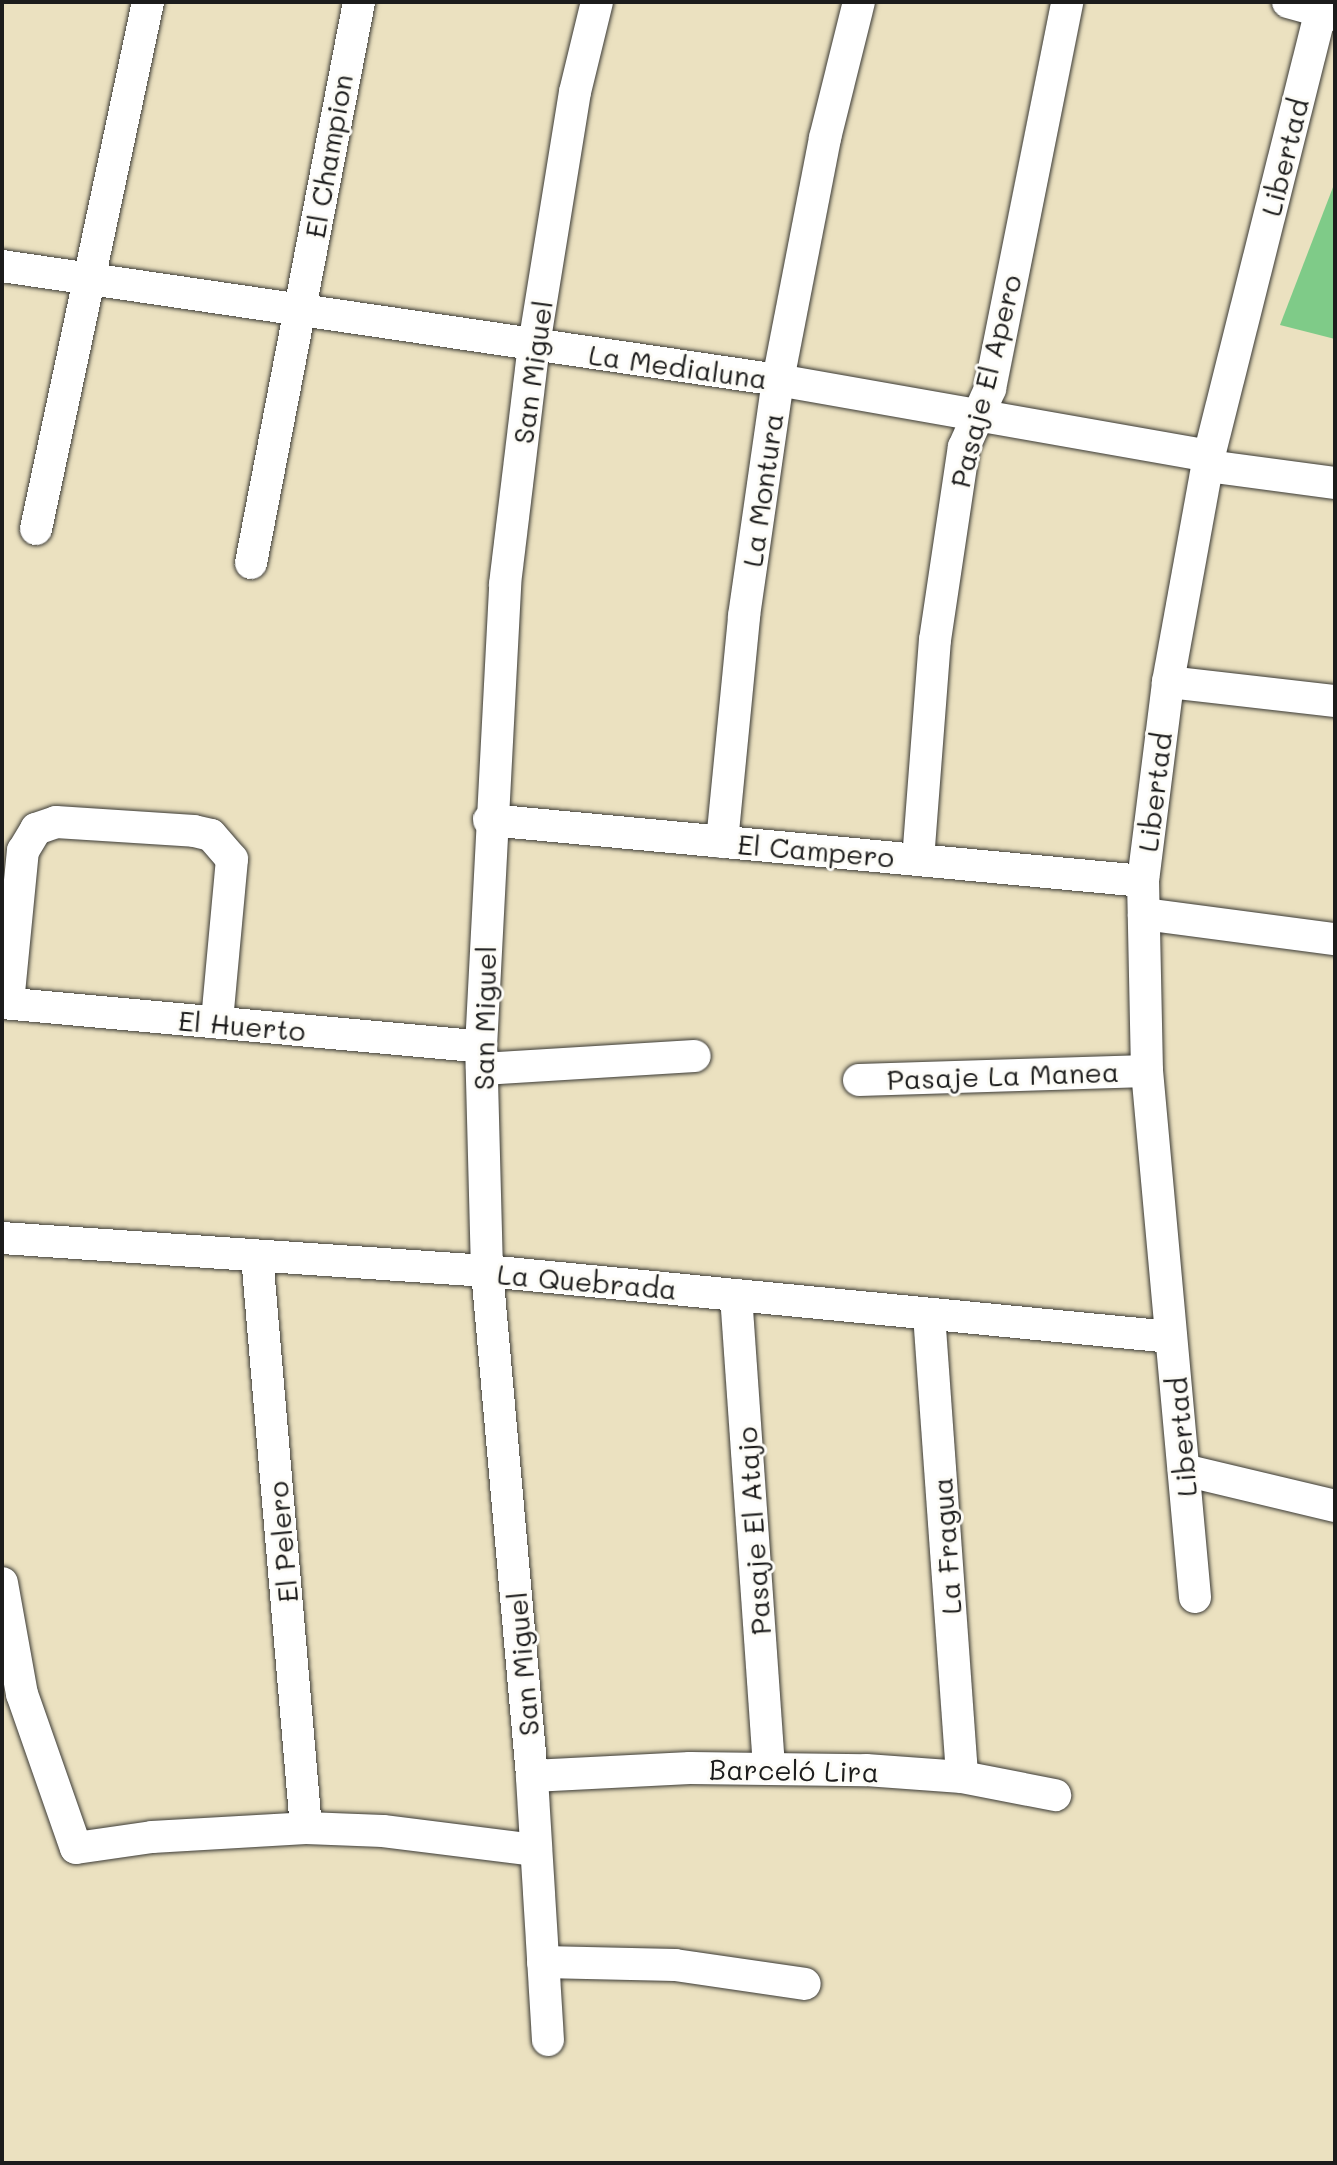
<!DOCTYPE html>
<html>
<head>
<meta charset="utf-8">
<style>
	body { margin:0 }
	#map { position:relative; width:1337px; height:2165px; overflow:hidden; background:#ebe1c0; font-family:Mali,sans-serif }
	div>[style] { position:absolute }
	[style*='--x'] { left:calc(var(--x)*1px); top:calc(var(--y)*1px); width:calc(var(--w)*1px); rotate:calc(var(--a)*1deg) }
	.green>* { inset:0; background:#7fcb88 }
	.roads { filter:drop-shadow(0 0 2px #3b3a35) drop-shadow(0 0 2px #3b3a35) }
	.street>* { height:32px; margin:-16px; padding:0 16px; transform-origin:16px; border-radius:16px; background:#fff }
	span { translate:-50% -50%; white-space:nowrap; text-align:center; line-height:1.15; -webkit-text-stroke:6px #fdfcf7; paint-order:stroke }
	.street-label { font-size:28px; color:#1c1c1c }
	.frame { position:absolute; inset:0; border:4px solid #1c1c1c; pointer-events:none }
</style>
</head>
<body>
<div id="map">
	<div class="green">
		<div style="clip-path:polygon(1335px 182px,1335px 339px,1280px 325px)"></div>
	</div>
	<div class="roads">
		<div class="street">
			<div style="--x:1288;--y:2;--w:49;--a:15.5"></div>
			<div style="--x:2;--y:266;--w:784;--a:8.36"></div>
			<div style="--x:778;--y:380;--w:438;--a:10"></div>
			<div style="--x:1208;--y:466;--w:128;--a:7.6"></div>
			<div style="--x:36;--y:529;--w:539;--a:-78"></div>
			<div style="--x:251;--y:563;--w:571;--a:-79.1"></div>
			<div style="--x:1168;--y:682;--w:168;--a:6.5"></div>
			<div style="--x:489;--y:820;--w:657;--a:5.33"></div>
			<div style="--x:722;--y:842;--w:227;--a:-84.4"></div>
			<div style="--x:744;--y:616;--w:238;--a:-81.8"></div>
			<div style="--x:778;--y:380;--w:247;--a:-79"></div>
			<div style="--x:825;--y:138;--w:140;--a:-76"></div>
			<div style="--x:918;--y:860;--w:221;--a:-85.6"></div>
			<div style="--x:935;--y:640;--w:195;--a:-81.5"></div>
			<div style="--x:964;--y:447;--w:64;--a:-65.9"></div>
			<div style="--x:990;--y:389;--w:395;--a:-78.7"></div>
			<div style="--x:1144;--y:914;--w:193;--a:7.5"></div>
			<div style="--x:2;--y:1003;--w:481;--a:5.2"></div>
			<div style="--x:8;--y:1003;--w:153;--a:-84.4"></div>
			<div style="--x:23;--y:851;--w:26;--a:-59"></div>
			<div style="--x:36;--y:829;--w:21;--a:-19"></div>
			<div style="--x:56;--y:822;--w:138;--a:3.7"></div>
			<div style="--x:194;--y:831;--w:17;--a:13"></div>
			<div style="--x:211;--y:835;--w:32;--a:49"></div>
			<div style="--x:232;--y:859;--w:164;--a:95.3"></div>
			<div style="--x:482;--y:1069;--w:213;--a:-3.5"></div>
			<div style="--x:859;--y:1080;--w:288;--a:-1.8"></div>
			<div style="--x:2;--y:1238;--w:486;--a:3.9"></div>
			<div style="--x:487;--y:1271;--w:687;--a:5.51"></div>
			<div style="--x:257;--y:1256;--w:574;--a:85.1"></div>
			<div style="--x:736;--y:1295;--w:473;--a:86"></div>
			<div style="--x:929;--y:1314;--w:464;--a:85.9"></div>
			<div style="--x:1184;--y:1470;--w:155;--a:13.4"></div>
			<div style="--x:2;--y:1583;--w:113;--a:79.8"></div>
			<div style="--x:22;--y:1694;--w:163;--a:70.7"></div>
			<div style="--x:76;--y:1848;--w:77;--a:-8.2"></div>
			<div style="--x:152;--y:1837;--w:154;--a:-3.3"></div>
			<div style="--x:306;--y:1828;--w:77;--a:2.2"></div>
			<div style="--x:383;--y:1831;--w:154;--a:7.1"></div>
			<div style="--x:1195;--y:1597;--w:528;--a:-95.21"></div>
			<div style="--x:1147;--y:1071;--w:190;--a:-91.2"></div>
			<div style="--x:1143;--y:881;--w:201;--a:-82.8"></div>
			<div style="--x:1168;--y:682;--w:230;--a:-79.7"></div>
			<div style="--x:1209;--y:456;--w:468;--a:-75.9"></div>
			<div style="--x:532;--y:1776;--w:158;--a:-2.9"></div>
			<div style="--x:690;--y:1768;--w:176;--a:0.7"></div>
			<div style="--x:866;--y:1770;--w:96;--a:4.2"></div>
			<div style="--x:962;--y:1777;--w:95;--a:11"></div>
			<div style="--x:543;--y:1962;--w:132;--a:1.3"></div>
			<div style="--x:675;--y:1965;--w:131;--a:8.3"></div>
			<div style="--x:548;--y:2040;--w:264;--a:-93.5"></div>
			<div style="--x:532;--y:1776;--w:507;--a:-95.09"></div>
			<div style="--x:487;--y:1271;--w:224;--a:-91.5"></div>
			<div style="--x:481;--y:1047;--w:464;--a:-87"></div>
			<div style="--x:505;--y:584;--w:241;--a:-83.1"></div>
			<div style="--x:534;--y:345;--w:256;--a:-80.8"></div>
			<div style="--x:575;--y:92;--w:93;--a:-76.3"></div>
		</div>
	</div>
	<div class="street-label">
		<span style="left:328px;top:156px;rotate:-80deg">El Champion</span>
		<span style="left:1284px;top:157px;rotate:-76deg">Libertad</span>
		<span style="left:678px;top:366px;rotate:8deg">La Medialuna</span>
		<span style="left:532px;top:372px;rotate:-82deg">San Miguel</span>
		<span style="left:985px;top:381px;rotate:-76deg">Pasaje El Apero</span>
		<span style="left:762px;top:490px;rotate:-82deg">La Montura</span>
		<span style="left:1154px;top:792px;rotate:-83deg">Libertad</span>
		<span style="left:816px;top:850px;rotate:5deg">El Campero</span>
		<span style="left:484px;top:1018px;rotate:-89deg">San Miguel</span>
		<span style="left:242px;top:1025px;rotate:5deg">El Huerto</span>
		<span style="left:1003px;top:1075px;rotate:-2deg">Pasaje La Manea</span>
		<span style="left:587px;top:1281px;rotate:5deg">La Quebrada</span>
		<span style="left:1181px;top:1437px;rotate:-95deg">Libertad</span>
		<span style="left:753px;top:1531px;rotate:-94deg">Pasaje El Atajo</span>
		<span style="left:282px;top:1542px;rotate:-95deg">El Pelero</span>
		<span style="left:946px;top:1546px;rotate:-94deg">La Fragua</span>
		<span style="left:522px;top:1664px;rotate:-95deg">San Miguel</span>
		<span style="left:794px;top:1770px;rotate:1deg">Barceló Lira</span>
	</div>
	<div class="frame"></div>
</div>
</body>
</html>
